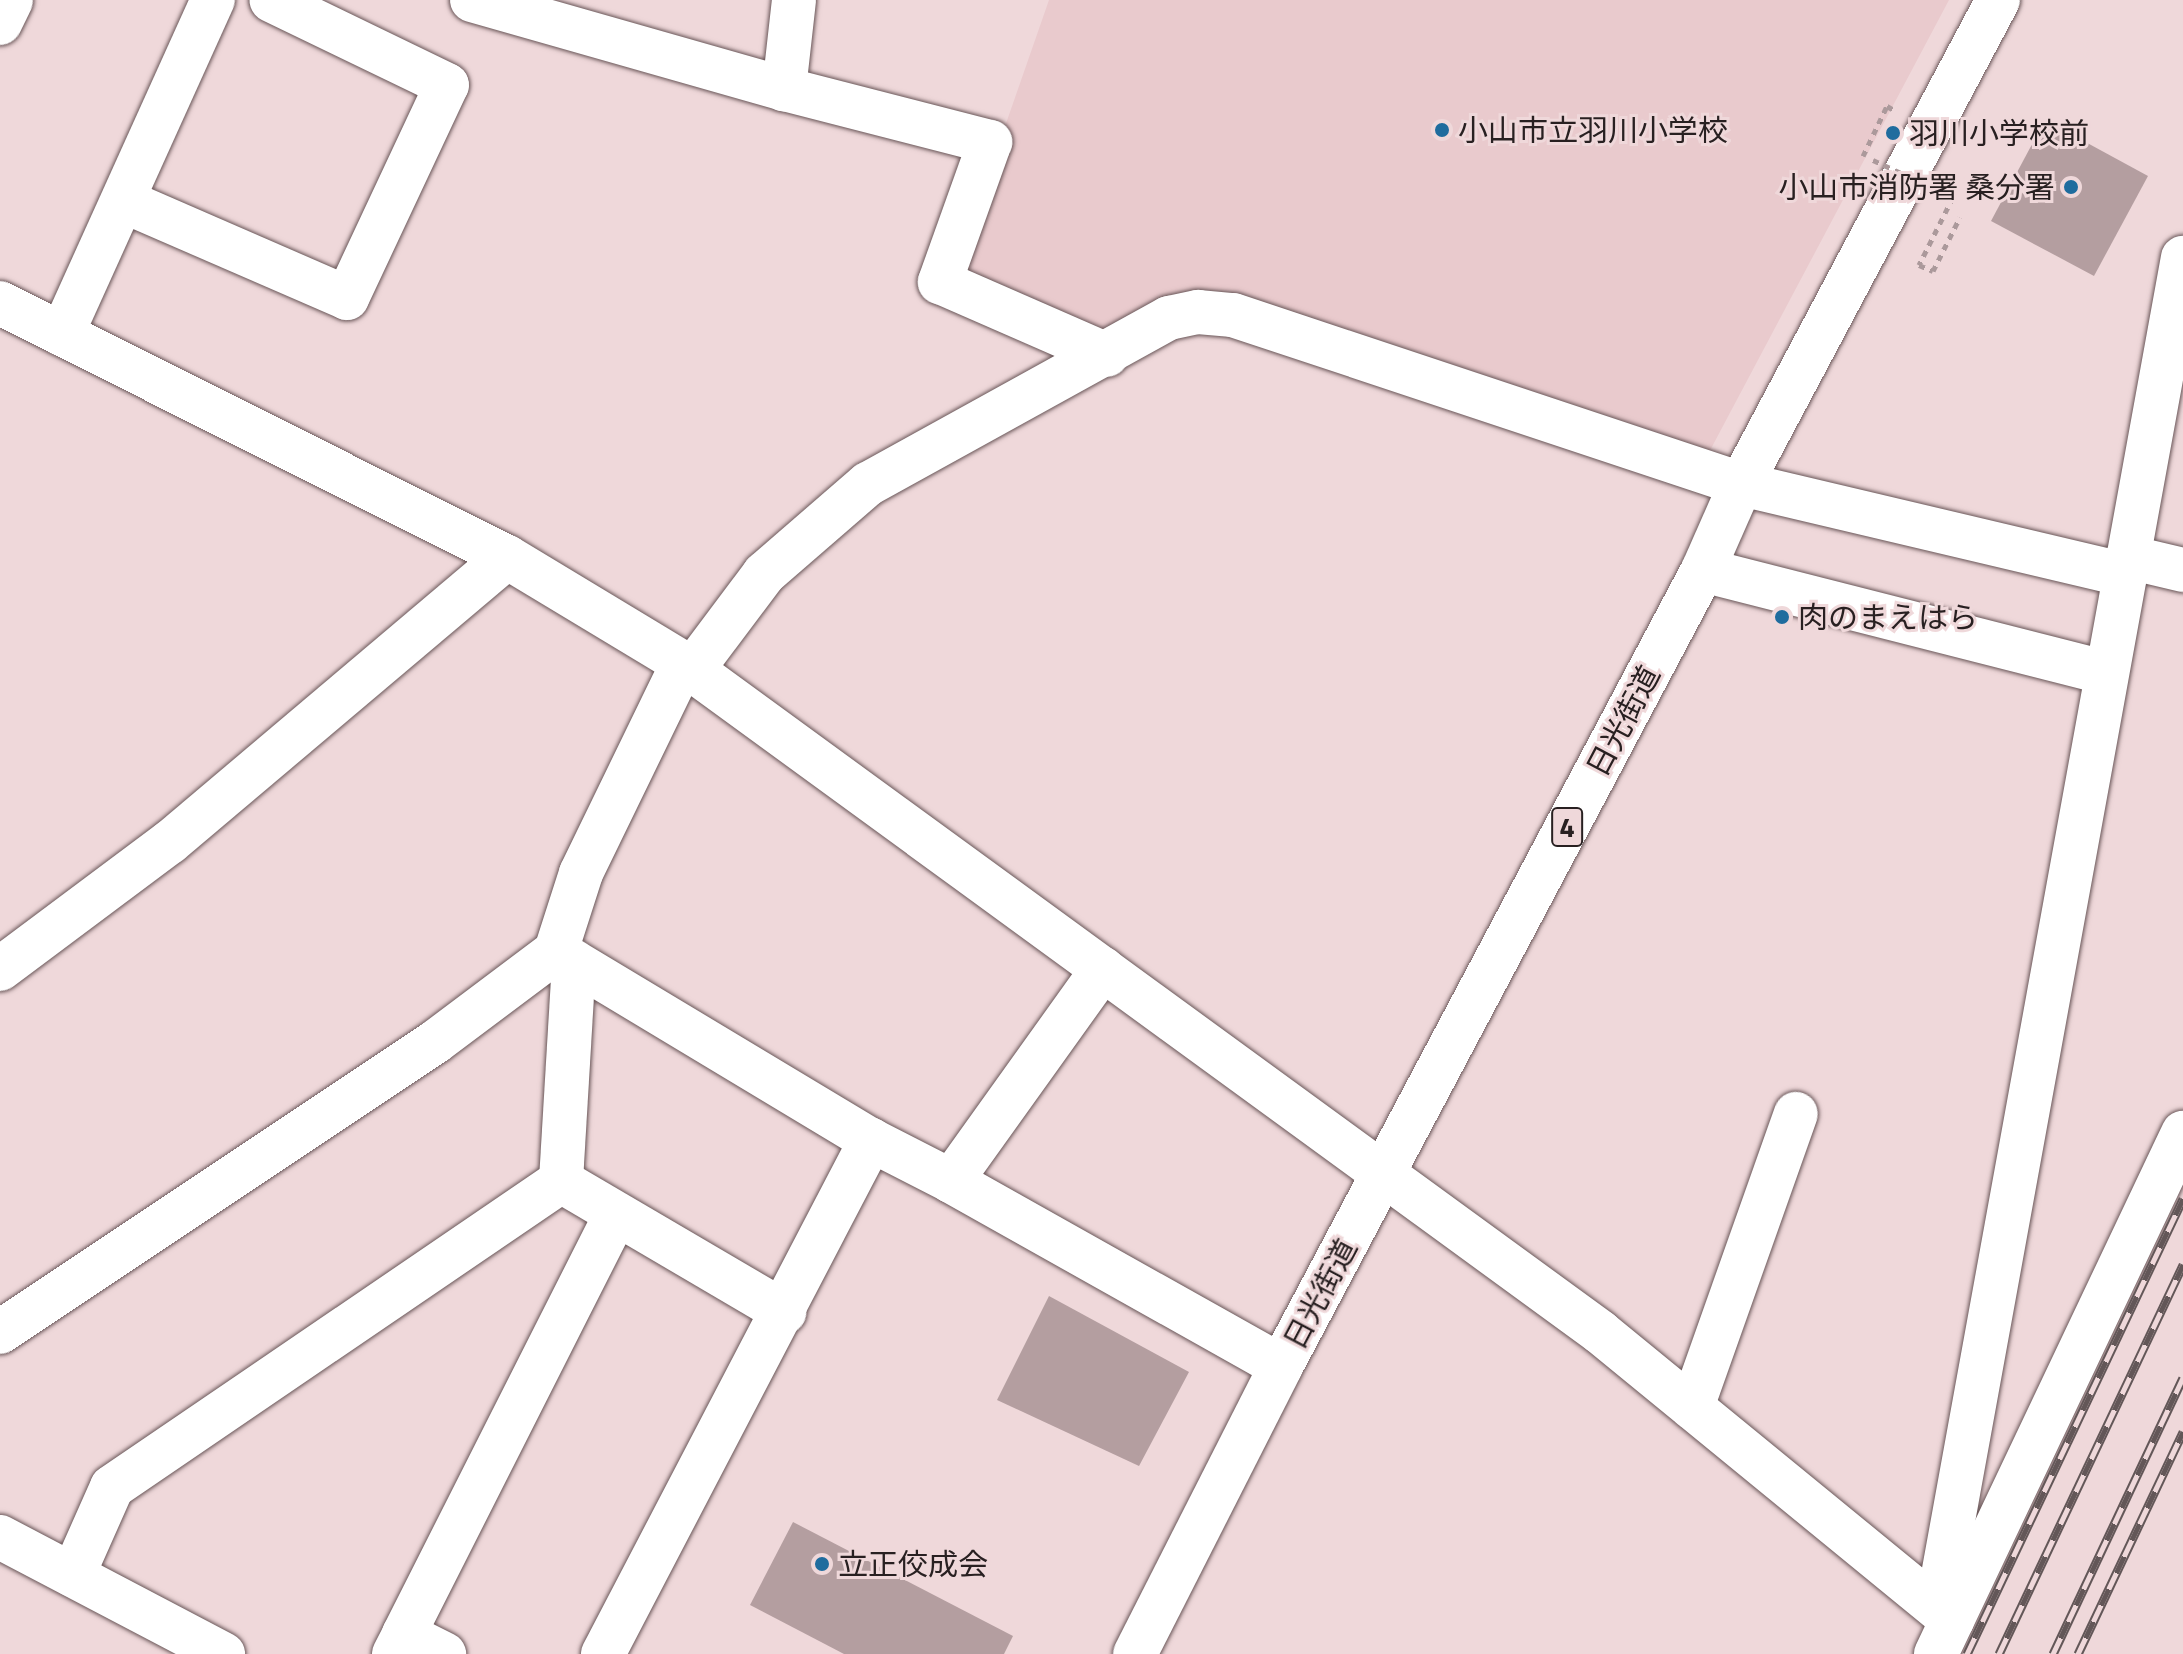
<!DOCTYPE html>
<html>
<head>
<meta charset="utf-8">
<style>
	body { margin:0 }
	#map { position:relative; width:2183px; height:1654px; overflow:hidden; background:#efd8da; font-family:"Titillium Web","Noto Sans JP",sans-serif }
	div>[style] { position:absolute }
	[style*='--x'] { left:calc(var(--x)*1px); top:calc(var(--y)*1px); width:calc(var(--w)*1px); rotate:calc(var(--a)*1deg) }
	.built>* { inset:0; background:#e9cacd }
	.building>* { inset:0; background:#b49ea0 }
	.path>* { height:5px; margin-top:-2.5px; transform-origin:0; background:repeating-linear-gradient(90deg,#ab999b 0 6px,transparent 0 12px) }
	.roads { filter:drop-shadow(0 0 2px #685557) drop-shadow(0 0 2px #685557) }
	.minor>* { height:44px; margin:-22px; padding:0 22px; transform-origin:22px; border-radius:22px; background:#fff }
	.highway>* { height:44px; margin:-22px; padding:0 22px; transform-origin:22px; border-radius:22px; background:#fff }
	.rail>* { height:9px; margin-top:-4.5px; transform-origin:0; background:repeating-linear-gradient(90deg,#efd8da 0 18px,#635758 0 36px); box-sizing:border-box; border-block:2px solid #635758 }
	.path-bridge>* { height:5px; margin-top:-2.5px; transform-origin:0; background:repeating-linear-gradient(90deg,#ab999b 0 6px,transparent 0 12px) }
	.dots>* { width:22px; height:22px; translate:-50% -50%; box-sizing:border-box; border:4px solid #efd8da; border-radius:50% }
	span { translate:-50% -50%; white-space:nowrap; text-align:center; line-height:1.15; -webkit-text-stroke:6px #efd8da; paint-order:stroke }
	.shield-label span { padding:2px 6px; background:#efd8da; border:2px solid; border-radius:6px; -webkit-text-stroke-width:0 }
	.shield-label { font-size:28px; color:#282021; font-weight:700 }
	.poi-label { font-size:30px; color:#282021 }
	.left { translate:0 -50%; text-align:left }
	.right { translate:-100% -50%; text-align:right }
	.street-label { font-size:30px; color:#282021 }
</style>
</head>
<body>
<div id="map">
	<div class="built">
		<div style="clip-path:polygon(1049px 0,1949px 0,1706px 458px,1237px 305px,1106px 341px,965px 280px,958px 261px)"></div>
	</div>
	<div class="building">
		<div style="clip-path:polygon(2045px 120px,2148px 176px,2094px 276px,1991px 221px)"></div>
		<div style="clip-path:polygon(1049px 1296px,1189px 1372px,1139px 1466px,997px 1400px)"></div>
		<div style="clip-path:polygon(793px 1522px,1013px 1636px,1004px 1654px,844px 1654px,750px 1605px)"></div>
	</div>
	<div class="path">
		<div style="--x:1863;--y:156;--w:55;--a:-64.4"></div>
		<div style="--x:1887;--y:106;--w:8;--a:30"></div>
		<div style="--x:1953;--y:197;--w:76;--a:116.6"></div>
		<div style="--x:1919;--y:265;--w:15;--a:23"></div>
		<div style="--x:1933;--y:271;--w:60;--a:-63.4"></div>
	</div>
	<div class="roads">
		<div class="minor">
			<div style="--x:472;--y:0;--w:324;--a:15.9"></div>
			<div style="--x:794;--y:0;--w:90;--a:96.4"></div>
			<div style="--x:784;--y:89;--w:213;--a:14.4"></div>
			<div style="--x:990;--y:142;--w:149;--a:109.7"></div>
			<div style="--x:940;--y:282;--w:182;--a:23.6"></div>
			<div style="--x:0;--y:23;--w:25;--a:-64"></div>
			<div style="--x:124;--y:201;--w:243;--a:23.5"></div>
			<div style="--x:347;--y:298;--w:235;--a:-64.9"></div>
			<div style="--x:447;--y:85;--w:195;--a:-154.2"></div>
			<div style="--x:0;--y:303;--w:567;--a:26.61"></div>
			<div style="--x:507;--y:557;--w:205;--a:31.1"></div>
			<div style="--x:683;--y:663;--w:1135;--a:36.11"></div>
			<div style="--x:1600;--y:1332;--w:455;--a:39.3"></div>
			<div style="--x:62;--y:334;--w:367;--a:-65.7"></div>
			<div style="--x:2128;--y:557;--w:57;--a:13.3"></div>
			<div style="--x:1703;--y:570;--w:416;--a:14.3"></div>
			<div style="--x:692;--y:670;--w:120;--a:-53.1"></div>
			<div style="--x:764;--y:574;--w:138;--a:-40.9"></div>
			<div style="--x:868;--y:484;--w:344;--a:-28.9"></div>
			<div style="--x:1169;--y:318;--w:30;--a:-12"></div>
			<div style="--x:1198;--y:312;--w:35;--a:5"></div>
			<div style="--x:1233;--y:315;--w:535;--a:18.4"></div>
			<div style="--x:1741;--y:484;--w:395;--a:13.3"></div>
			<div style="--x:556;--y:951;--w:82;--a:-72.2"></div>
			<div style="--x:581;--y:873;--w:233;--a:-64.1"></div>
			<div style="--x:574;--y:962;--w:219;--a:93.4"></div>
			<div style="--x:561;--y:1181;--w:259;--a:30.4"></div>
			<div style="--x:0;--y:969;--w:212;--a:-36.8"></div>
			<div style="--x:170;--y:842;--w:441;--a:-40.2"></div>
			<div style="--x:951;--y:1181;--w:378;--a:29.3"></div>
			<div style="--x:0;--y:1332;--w:523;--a:-33.69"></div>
			<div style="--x:435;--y:1042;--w:151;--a:-36.9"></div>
			<div style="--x:556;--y:951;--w:367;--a:31"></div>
			<div style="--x:871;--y:1140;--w:90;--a:27.1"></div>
			<div style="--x:951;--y:1181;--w:261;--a:-54.4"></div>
			<div style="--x:1692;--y:1407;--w:311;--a:-70.5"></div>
			<div style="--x:0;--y:1537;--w:252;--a:27.7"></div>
			<div style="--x:73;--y:1575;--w:96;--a:-66.1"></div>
			<div style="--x:112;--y:1487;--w:543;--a:-34.27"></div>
			<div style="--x:1952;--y:1620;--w:40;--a:-104.4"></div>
			<div style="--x:1942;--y:1581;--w:1345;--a:-79.68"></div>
			<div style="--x:404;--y:1634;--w:470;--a:-63.2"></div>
			<div style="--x:394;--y:1654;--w:22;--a:-63"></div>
			<div style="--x:404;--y:1634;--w:45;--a:26.6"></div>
			<div style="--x:603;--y:1654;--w:580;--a:-62.46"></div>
			<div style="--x:1936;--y:1654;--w:577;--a:-64.63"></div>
		</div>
		<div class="highway">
			<div style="--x:1135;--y:1654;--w:323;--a:-63.1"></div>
			<div style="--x:1281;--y:1366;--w:901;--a:-62.07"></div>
			<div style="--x:1703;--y:570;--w:94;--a:-66.2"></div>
			<div style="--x:1741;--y:484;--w:548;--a:-62.03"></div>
		</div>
	</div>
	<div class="rail">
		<div style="--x:1967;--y:1654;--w:504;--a:-64.61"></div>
		<div style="--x:1999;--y:1654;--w:431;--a:-64.7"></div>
		<div style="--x:2053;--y:1654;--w:305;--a:-64.8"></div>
		<div style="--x:2078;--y:1654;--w:246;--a:-64.7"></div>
	</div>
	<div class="path-bridge">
		<div style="--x:1873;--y:160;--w:88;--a:24.8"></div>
	</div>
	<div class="dots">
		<div style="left:1442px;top:130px;background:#1f6c9e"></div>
		<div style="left:1893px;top:133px;background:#1f6c9e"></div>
		<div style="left:2071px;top:187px;background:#1f6c9e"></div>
		<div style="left:1782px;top:617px;background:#1f6c9e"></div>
		<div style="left:822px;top:1564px;background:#1f6c9e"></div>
	</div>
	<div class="shield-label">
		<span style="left:1567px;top:827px">4</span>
	</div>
	<div class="poi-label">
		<span class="left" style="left:1458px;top:130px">小山市立羽川小学校</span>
		<span class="left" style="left:1909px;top:133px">羽川小学校前</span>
		<span class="right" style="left:2055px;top:187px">小山市消防署 桑分署</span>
		<span class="left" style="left:1798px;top:617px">肉のまえはら</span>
		<span class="left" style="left:838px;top:1564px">立正佼成会</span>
	</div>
	<div class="street-label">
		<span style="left:1623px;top:721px;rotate:-62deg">日光街道</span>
		<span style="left:1320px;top:1294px;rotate:-62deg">日光街道</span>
	</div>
</div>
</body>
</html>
